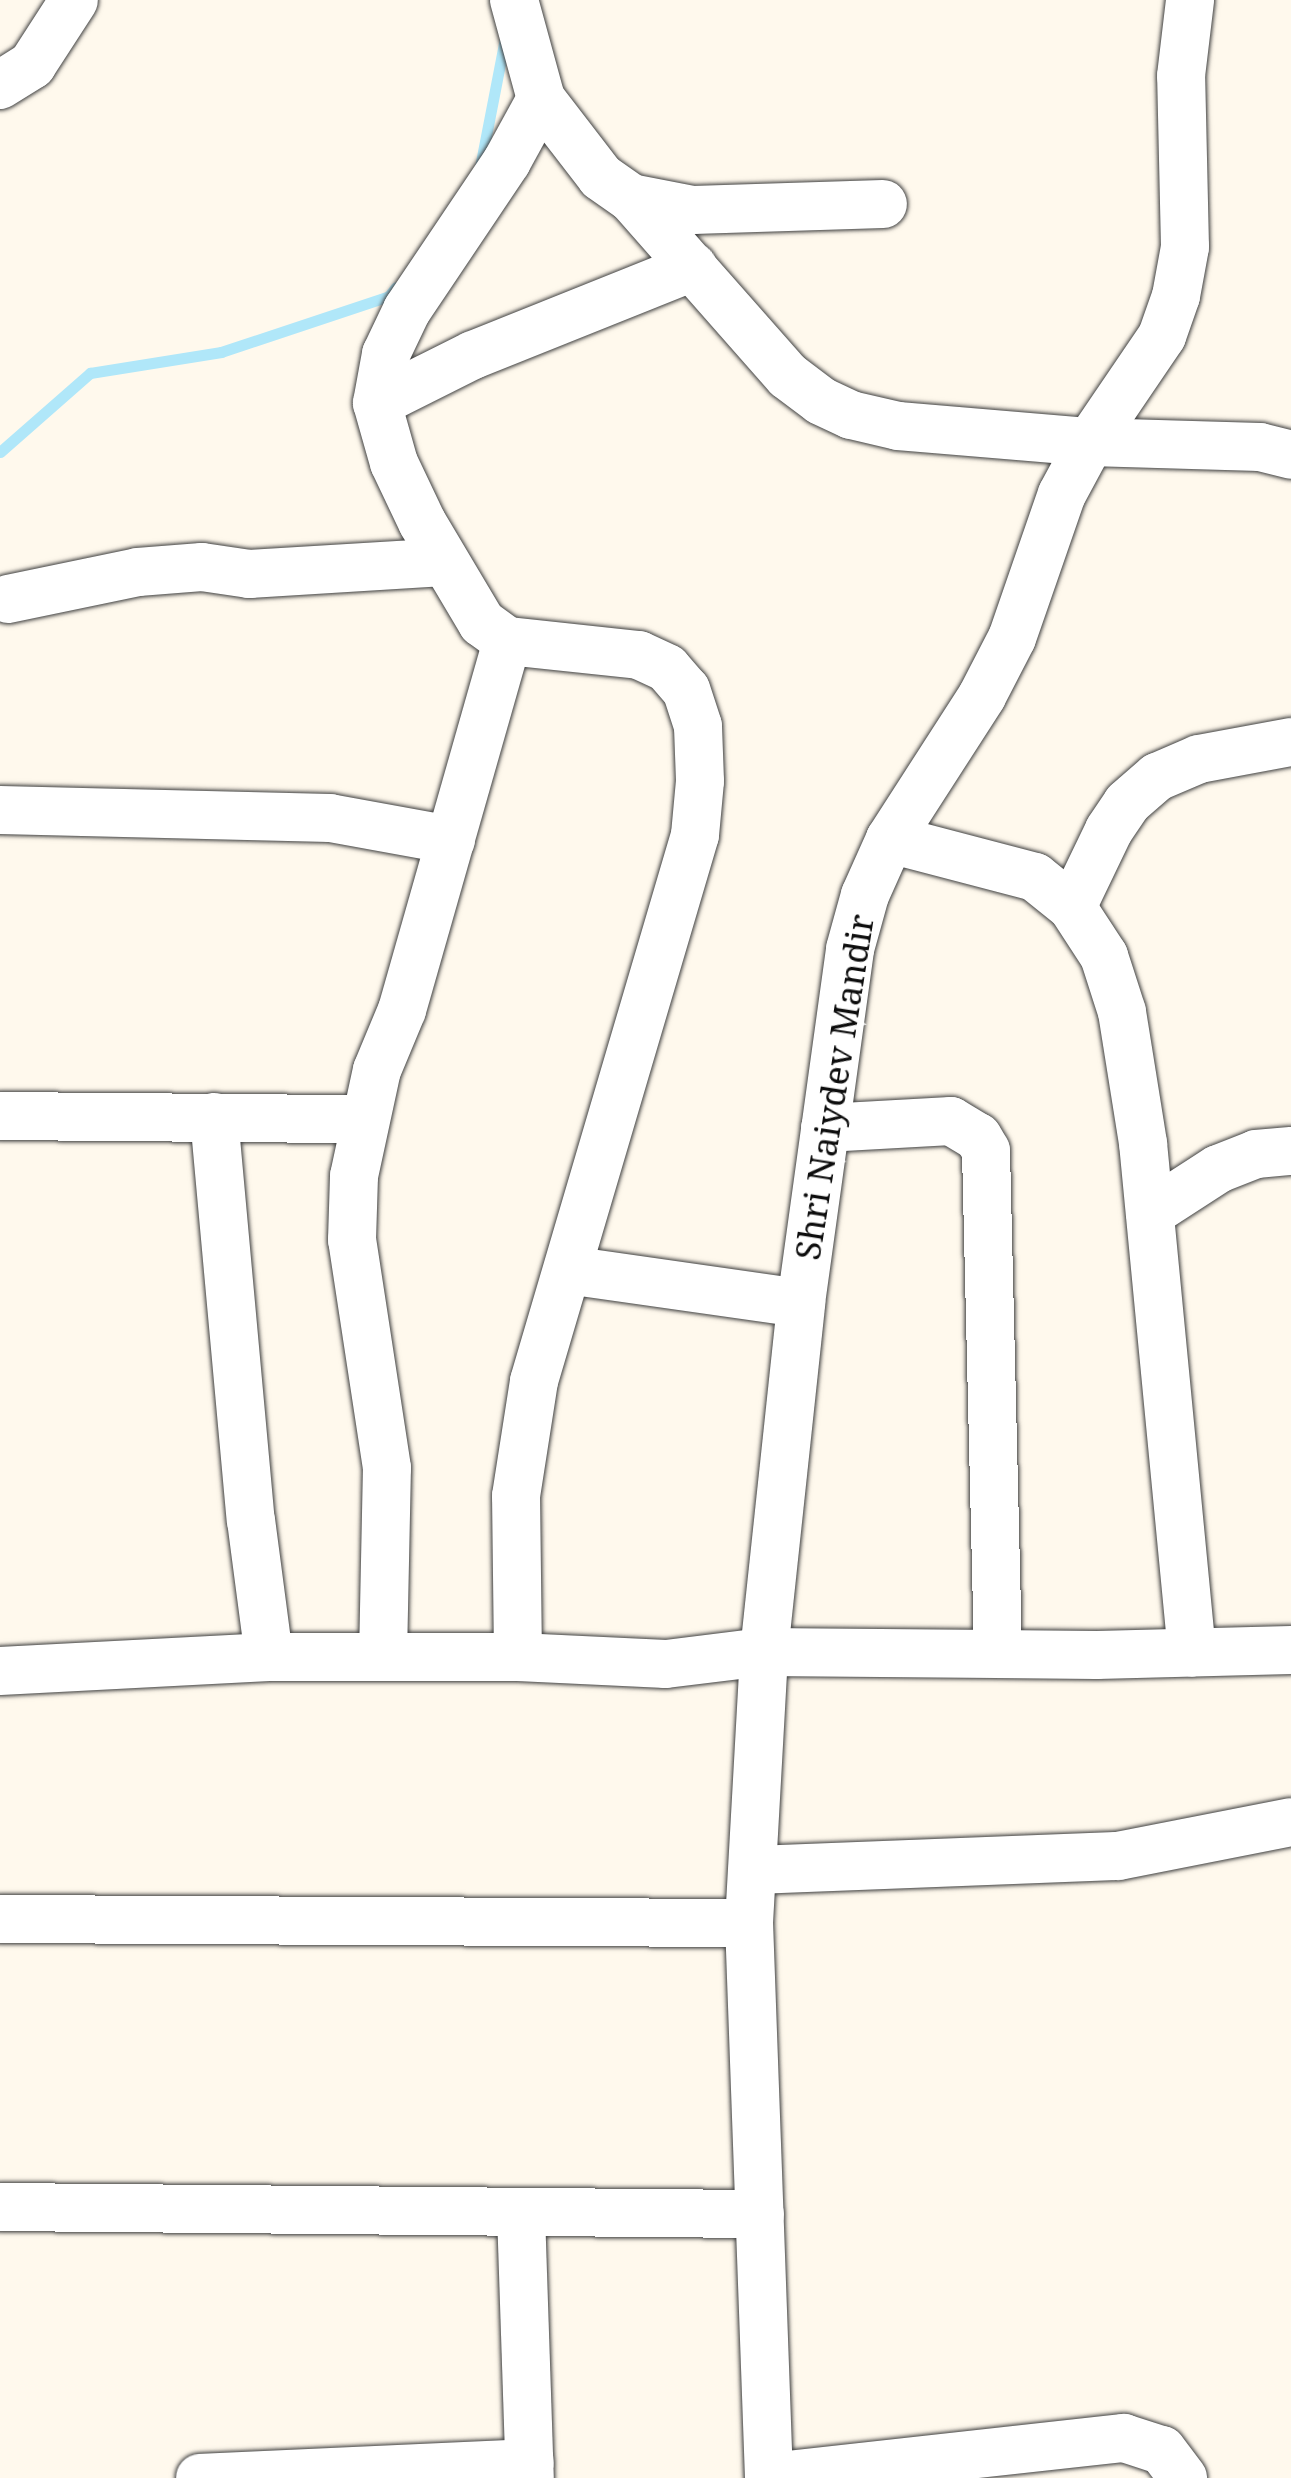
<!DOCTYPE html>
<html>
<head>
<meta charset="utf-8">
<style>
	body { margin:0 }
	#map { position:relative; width:1291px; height:2478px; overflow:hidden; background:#fff9ed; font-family:"Noto Serif",serif }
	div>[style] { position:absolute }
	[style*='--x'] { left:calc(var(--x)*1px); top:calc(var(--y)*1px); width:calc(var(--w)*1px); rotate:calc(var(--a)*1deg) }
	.stream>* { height:11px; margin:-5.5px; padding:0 5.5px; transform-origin:5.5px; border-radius:5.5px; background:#b0e7f9 }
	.roads { filter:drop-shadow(0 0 2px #404040) drop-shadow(0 0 2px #404040) }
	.minor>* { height:48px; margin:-24px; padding:0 24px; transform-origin:24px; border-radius:24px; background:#fff }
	span { translate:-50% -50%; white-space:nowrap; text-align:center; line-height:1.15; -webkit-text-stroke:10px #fff; paint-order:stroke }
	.street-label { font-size:35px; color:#0d0d0d }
</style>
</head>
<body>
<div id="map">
	<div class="stream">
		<div style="--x:480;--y:167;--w:131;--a:-79"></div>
		<div style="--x:0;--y:452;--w:120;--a:-41.3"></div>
		<div style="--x:90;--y:373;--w:133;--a:-9.1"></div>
		<div style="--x:221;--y:352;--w:177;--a:-18.4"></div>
		<div style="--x:389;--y:296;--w:11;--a:-52"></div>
	</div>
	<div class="roads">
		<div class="minor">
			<div style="--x:514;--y:0;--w:103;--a:74.7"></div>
			<div style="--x:541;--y:99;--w:98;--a:52.4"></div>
			<div style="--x:601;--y:177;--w:37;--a:35"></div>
			<div style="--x:631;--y:198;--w:63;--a:11"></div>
			<div style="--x:693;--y:210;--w:190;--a:-1.8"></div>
			<div style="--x:0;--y:85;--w:38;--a:-32"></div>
			<div style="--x:32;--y:65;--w:77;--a:-57.1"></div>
			<div style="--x:631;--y:198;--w:237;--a:48.6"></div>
			<div style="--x:788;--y:376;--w:41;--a:37.1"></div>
			<div style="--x:821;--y:401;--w:33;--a:25"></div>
			<div style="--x:851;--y:415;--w:48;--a:13.2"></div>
			<div style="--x:898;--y:426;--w:193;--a:4.8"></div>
			<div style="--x:1090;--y:442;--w:170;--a:1.7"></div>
			<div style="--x:1260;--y:447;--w:32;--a:14"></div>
			<div style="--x:377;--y:403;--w:107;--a:-26.6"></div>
			<div style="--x:473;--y:355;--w:237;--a:-21.8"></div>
			<div style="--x:8;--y:599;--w:133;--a:-11.7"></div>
			<div style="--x:138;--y:572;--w:64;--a:-4.5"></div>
			<div style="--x:202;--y:567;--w:48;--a:8.5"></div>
			<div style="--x:249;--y:574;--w:195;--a:-3.5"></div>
			<div style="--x:0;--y:810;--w:330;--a:1.4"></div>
			<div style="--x:330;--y:818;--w:123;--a:10.3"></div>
			<div style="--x:890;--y:839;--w:150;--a:14.7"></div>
			<div style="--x:1035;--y:877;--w:48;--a:39"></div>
			<div style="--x:1072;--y:907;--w:59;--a:56.9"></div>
			<div style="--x:1104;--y:956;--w:59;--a:72.2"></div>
			<div style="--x:1122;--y:1012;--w:133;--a:80.9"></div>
			<div style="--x:1143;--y:1143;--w:512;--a:84.51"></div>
			<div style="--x:1072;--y:907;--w:85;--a:-64.3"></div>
			<div style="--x:1109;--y:830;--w:32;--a:-56"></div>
			<div style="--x:1127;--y:803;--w:40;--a:-41"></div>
			<div style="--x:1157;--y:777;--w:46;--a:-23.2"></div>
			<div style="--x:1199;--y:759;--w:94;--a:-10.5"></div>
			<div style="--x:0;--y:1116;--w:365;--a:0.5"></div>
			<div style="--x:214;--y:1117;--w:405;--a:84.8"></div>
			<div style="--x:251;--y:1520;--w:138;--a:82.5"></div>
			<div style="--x:825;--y:1128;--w:126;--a:-3.2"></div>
			<div style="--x:951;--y:1121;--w:31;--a:31"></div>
			<div style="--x:978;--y:1137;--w:16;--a:60"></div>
			<div style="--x:986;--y:1151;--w:503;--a:88.63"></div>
			<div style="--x:1150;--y:1213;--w:81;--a:-32.9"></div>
			<div style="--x:1218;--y:1169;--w:41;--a:-21.5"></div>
			<div style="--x:1256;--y:1154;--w:35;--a:-5"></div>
			<div style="--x:568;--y:1270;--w:235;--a:8.1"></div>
			<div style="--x:383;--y:1657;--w:189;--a:-88.8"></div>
			<div style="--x:387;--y:1468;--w:231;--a:-98.7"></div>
			<div style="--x:352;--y:1240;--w:64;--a:-88.2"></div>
			<div style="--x:354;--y:1176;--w:108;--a:-77.8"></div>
			<div style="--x:377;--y:1070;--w:65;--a:-67.4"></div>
			<div style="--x:402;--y:1010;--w:384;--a:-74.1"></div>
			<div style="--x:518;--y:1657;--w:161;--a:-90.7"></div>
			<div style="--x:516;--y:1496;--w:116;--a:-81.1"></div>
			<div style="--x:534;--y:1381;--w:569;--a:-73.57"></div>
			<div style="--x:695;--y:835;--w:54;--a:-84.7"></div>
			<div style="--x:700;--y:781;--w:55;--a:-92.1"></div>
			<div style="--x:698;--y:726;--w:38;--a:-108"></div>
			<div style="--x:686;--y:690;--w:29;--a:-131"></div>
			<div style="--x:667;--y:668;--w:31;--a:-155"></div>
			<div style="--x:639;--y:655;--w:133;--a:-173.9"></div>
			<div style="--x:507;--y:641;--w:31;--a:-144"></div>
			<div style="--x:482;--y:623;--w:117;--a:-120.7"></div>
			<div style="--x:422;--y:522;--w:65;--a:-115.4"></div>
			<div style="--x:394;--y:463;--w:62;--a:-105.8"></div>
			<div style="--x:377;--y:403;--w:50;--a:-79.6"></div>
			<div style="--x:386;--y:354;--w:49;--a:-64.5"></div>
			<div style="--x:407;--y:310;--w:179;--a:-56.1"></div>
			<div style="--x:507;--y:161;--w:71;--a:-61.3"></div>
			<div style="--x:0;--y:1671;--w:269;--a:-3"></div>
			<div style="--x:269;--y:1657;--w:249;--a:0"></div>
			<div style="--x:518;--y:1657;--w:148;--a:2.7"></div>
			<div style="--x:666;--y:1664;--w:99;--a:-7"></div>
			<div style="--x:764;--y:1652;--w:333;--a:0.5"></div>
			<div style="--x:1097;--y:1655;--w:194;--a:-1.5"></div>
			<div style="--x:753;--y:1870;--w:365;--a:-2.2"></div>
			<div style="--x:1118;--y:1856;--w:176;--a:-11.1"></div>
			<div style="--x:0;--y:1919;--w:749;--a:0.31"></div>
			<div style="--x:0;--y:2207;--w:760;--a:0.53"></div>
			<div style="--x:521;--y:2213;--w:265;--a:88.1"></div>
			<div style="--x:769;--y:2477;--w:357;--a:-6.3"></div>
			<div style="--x:1124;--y:2438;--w:40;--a:18"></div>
			<div style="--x:1162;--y:2450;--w:35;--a:53"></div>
			<div style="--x:200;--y:2478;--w:330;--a:-2.6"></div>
			<div style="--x:769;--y:2478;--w:555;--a:-92.06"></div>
			<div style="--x:749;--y:1923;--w:271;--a:-86.8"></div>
			<div style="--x:764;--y:1652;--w:351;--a:-83.9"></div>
			<div style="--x:801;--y:1303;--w:357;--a:-82.1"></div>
			<div style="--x:850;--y:949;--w:56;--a:-74.5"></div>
			<div style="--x:865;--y:895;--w:61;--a:-65.9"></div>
			<div style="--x:890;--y:839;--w:170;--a:-57.2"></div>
			<div style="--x:982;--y:696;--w:65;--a:-62.7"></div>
			<div style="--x:1012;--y:638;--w:152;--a:-70.9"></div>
			<div style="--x:1062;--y:494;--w:59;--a:-61.7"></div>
			<div style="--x:1090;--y:442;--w:128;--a:-55.8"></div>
			<div style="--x:1162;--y:336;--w:42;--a:-70.7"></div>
			<div style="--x:1176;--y:296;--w:50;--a:-79.6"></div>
			<div style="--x:1185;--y:247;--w:171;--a:-91.3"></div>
			<div style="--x:1181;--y:76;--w:77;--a:-83.2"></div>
		</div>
	</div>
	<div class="street-label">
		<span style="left:834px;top:1087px;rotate:-81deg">Shri Naiydev Mandir</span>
	</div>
</div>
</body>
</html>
